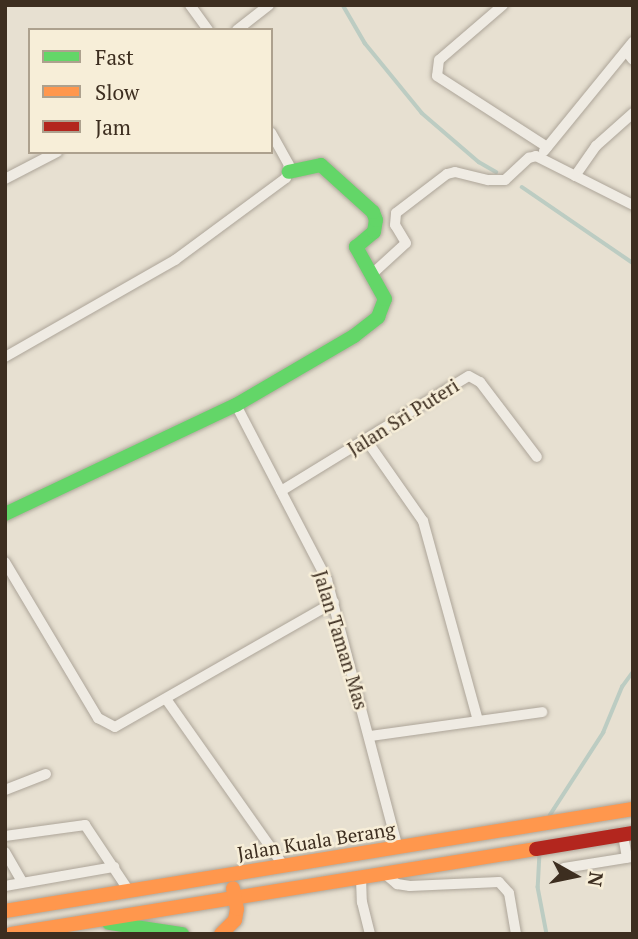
<!DOCTYPE html>
<html>
<head>
<meta charset="utf-8">
<style>
	body { margin:0 }
	#map { position:relative; width:638px; height:939px; overflow:hidden; background:#e7e0d1; font-family:"PT Serif",serif }
	div>[style] { position:absolute }
	[style*='--x'] { left:calc(var(--x)*1px); top:calc(var(--y)*1px); width:calc(var(--w)*1px); rotate:calc(var(--a)*1deg) }
	.stream>* { height:3.5px; margin:-1.75px; padding:0 1.75px; transform-origin:1.75px; border-radius:1.75px; background:#bcccc2 }
	.roads { filter:drop-shadow(0 0 2px #ada599) drop-shadow(0 0 2px #ada599) }
	.street>* { height:10px; margin:-5px; padding:0 5px; transform-origin:5px; border-radius:5px; background:#efebe3 }
	.fast>* { height:14px; margin:-7px; padding:0 7px; transform-origin:7px; border-radius:7px; background:#63d668 }
	.slow>* { height:14px; margin:-7px; padding:0 7px; transform-origin:7px; border-radius:7px; background:#ff974d }
	.jam>* { height:14px; margin:-7px; padding:0 7px; transform-origin:7px; border-radius:7px; background:#b3261e }
	span { translate:-50% -50%; white-space:nowrap; text-align:center; line-height:1.15; -webkit-text-stroke:5px #f7eed8; paint-order:stroke }
	.street-label { font-size:19px; color:#3d2e20 }
	.frame { position:absolute; inset:0; border:7px solid #3d2e20; pointer-events:none }
	.legend { position:absolute; left:28px; top:28px; width:245px; height:126px; box-sizing:border-box; background:#f7eed8; border:2px solid #ada18e; margin:0; padding:9px 12px; list-style:none; font-size:21px; color:#3d2e20 }
	.legend li { display:flex; align-items:center; gap:14px; height:35px }
	.legend b { width:35px; border:2px solid #ada18e }
	.north { position:absolute; left:540px; top:841px; width:70px; height:70px; -webkit-text-stroke:5px #f7eed8; paint-order:stroke; rotate:99deg; font-size:19px; font-weight:700; line-height:28px; text-align:center; color:#3d2e20 }
	.north::after { content:''; display:block; margin:auto; width:24px; height:32px; background:#3d2e20; clip-path:polygon(50% 0,100% 100%,50% 72%,0 100%) }
</style>
</head>
<body>
<div id="map">
	<div class="stream">
		<div style="--x:343;--y:5;--w:44;--a:59.9"></div>
		<div style="--x:365;--y:43;--w:90;--a:50.8"></div>
		<div style="--x:422;--y:113;--w:75;--a:40.7"></div>
		<div style="--x:479;--y:162;--w:20;--a:30"></div>
		<div style="--x:522;--y:187;--w:135;--a:34.4"></div>
		<div style="--x:550;--y:815;--w:98;--a:-57.1"></div>
		<div style="--x:603;--y:733;--w:50;--a:-67.6"></div>
		<div style="--x:622;--y:687;--w:19;--a:-54"></div>
		<div style="--x:540;--y:853;--w:34;--a:93"></div>
		<div style="--x:538;--y:887;--w:48;--a:79.2"></div>
	</div>
	<div class="roads">
		<div class="street">
			<div style="--x:190;--y:5;--w:31;--a:54"></div>
			<div style="--x:503;--y:5;--w:84;--a:139.3"></div>
			<div style="--x:439;--y:60;--w:16;--a:97"></div>
			<div style="--x:437;--y:76;--w:131;--a:32.8"></div>
			<div style="--x:237;--y:30;--w:41;--a:-38"></div>
			<div style="--x:626;--y:51;--w:11;--a:52"></div>
			<div style="--x:544;--y:151;--w:141;--a:-50.8"></div>
			<div style="--x:575;--y:176;--w:37;--a:-55"></div>
			<div style="--x:596;--y:146;--w:50;--a:-41.7"></div>
			<div style="--x:5;--y:179;--w:59;--a:-27.4"></div>
			<div style="--x:371;--y:275;--w:47;--a:-42.4"></div>
			<div style="--x:406;--y:243;--w:21;--a:-121"></div>
			<div style="--x:395;--y:225;--w:12;--a:-85"></div>
			<div style="--x:396;--y:213;--w:64;--a:-37.4"></div>
			<div style="--x:447;--y:174;--w:8;--a:-14"></div>
			<div style="--x:455;--y:172;--w:34;--a:14"></div>
			<div style="--x:488;--y:180;--w:17;--a:0"></div>
			<div style="--x:505;--y:180;--w:33;--a:-43"></div>
			<div style="--x:529;--y:158;--w:7;--a:-16"></div>
			<div style="--x:536;--y:156;--w:109;--a:26.8"></div>
			<div style="--x:5;--y:357;--w:196;--a:-29.7"></div>
			<div style="--x:175;--y:260;--w:138;--a:-36.5"></div>
			<div style="--x:286;--y:178;--w:13;--a:-77"></div>
			<div style="--x:289;--y:165;--w:37;--a:-119"></div>
			<div style="--x:236;--y:405;--w:197;--a:62.5"></div>
			<div style="--x:327;--y:580;--w:277;--a:75.2"></div>
			<div style="--x:367;--y:441;--w:98;--a:55"></div>
			<div style="--x:423;--y:521;--w:207;--a:74.6"></div>
			<div style="--x:281;--y:491;--w:220;--a:-31.5"></div>
			<div style="--x:469;--y:376;--w:13;--a:29"></div>
			<div style="--x:480;--y:382;--w:94;--a:52.8"></div>
			<div style="--x:5;--y:562;--w:182;--a:59.2"></div>
			<div style="--x:98;--y:718;--w:19;--a:28"></div>
			<div style="--x:115;--y:727;--w:252;--a:-29.7"></div>
			<div style="--x:166;--y:699;--w:204;--a:54.8"></div>
			<div style="--x:370;--y:736;--w:174;--a:-7.9"></div>
			<div style="--x:5;--y:790;--w:44;--a:-21.3"></div>
			<div style="--x:623;--y:835;--w:23;--a:80"></div>
			<div style="--x:5;--y:836;--w:81;--a:-7.8"></div>
			<div style="--x:85;--y:825;--w:79;--a:56.3"></div>
			<div style="--x:5;--y:852;--w:34;--a:60"></div>
			<div style="--x:564;--y:868;--w:70;--a:-9.1"></div>
			<div style="--x:385;--y:874;--w:16;--a:40"></div>
			<div style="--x:397;--y:884;--w:13;--a:9"></div>
			<div style="--x:410;--y:886;--w:89;--a:-2.6"></div>
			<div style="--x:499;--y:882;--w:15;--a:48"></div>
			<div style="--x:509;--y:893;--w:42;--a:80.3"></div>
			<div style="--x:361;--y:878;--w:24;--a:88"></div>
			<div style="--x:362;--y:902;--w:33;--a:76"></div>
			<div style="--x:5;--y:886;--w:111;--a:-9.9"></div>
		</div>
		<div class="fast">
			<div style="--x:5;--y:514;--w:255;--a:-25.3"></div>
			<div style="--x:236;--y:405;--w:137;--a:-30.3"></div>
			<div style="--x:354;--y:336;--w:31;--a:-38"></div>
			<div style="--x:378;--y:317;--w:19;--a:-69"></div>
			<div style="--x:385;--y:299;--w:60;--a:-119.1"></div>
			<div style="--x:356;--y:247;--w:23;--a:-40"></div>
			<div style="--x:374;--y:232;--w:12;--a:-81"></div>
			<div style="--x:376;--y:220;--w:9;--a:-111"></div>
			<div style="--x:373;--y:212;--w:70;--a:-137.9"></div>
			<div style="--x:321;--y:165;--w:33;--a:168"></div>
			<div style="--x:109;--y:923;--w:74;--a:8.6"></div>
		</div>
		<div class="slow">
			<div style="--x:5;--y:911;--w:636;--a:-9.23"></div>
			<div style="--x:11;--y:934;--w:532;--a:-9.2"></div>
			<div style="--x:221;--y:934;--w:20;--a:-45"></div>
			<div style="--x:235;--y:920;--w:11;--a:-80"></div>
			<div style="--x:237;--y:909;--w:21;--a:-101"></div>
		</div>
		<div class="jam">
			<div style="--x:536;--y:849;--w:98;--a:-9.4"></div>
		</div>
	</div>
	<div class="street-label">
		<span style="left:403px;top:417px;rotate:-32deg">Jalan Sri Puteri</span>
		<span style="left:341px;top:640px;rotate:73deg">Jalan Taman Mas</span>
		<span style="left:316px;top:841px;rotate:-9deg">Jalan Kuala Berang</span>
	</div>
	<div class="frame"></div>
	<ul class="legend">
	<li><b style="height:9px;background:#63d668"></b>Fast</li>
	<li><b style="height:9px;background:#ff974d"></b>Slow</li>
	<li><b style="height:9px;background:#b3261e"></b>Jam</li>
	</ul>
	<div class="north">N</div>
</div>
</body>
</html>
